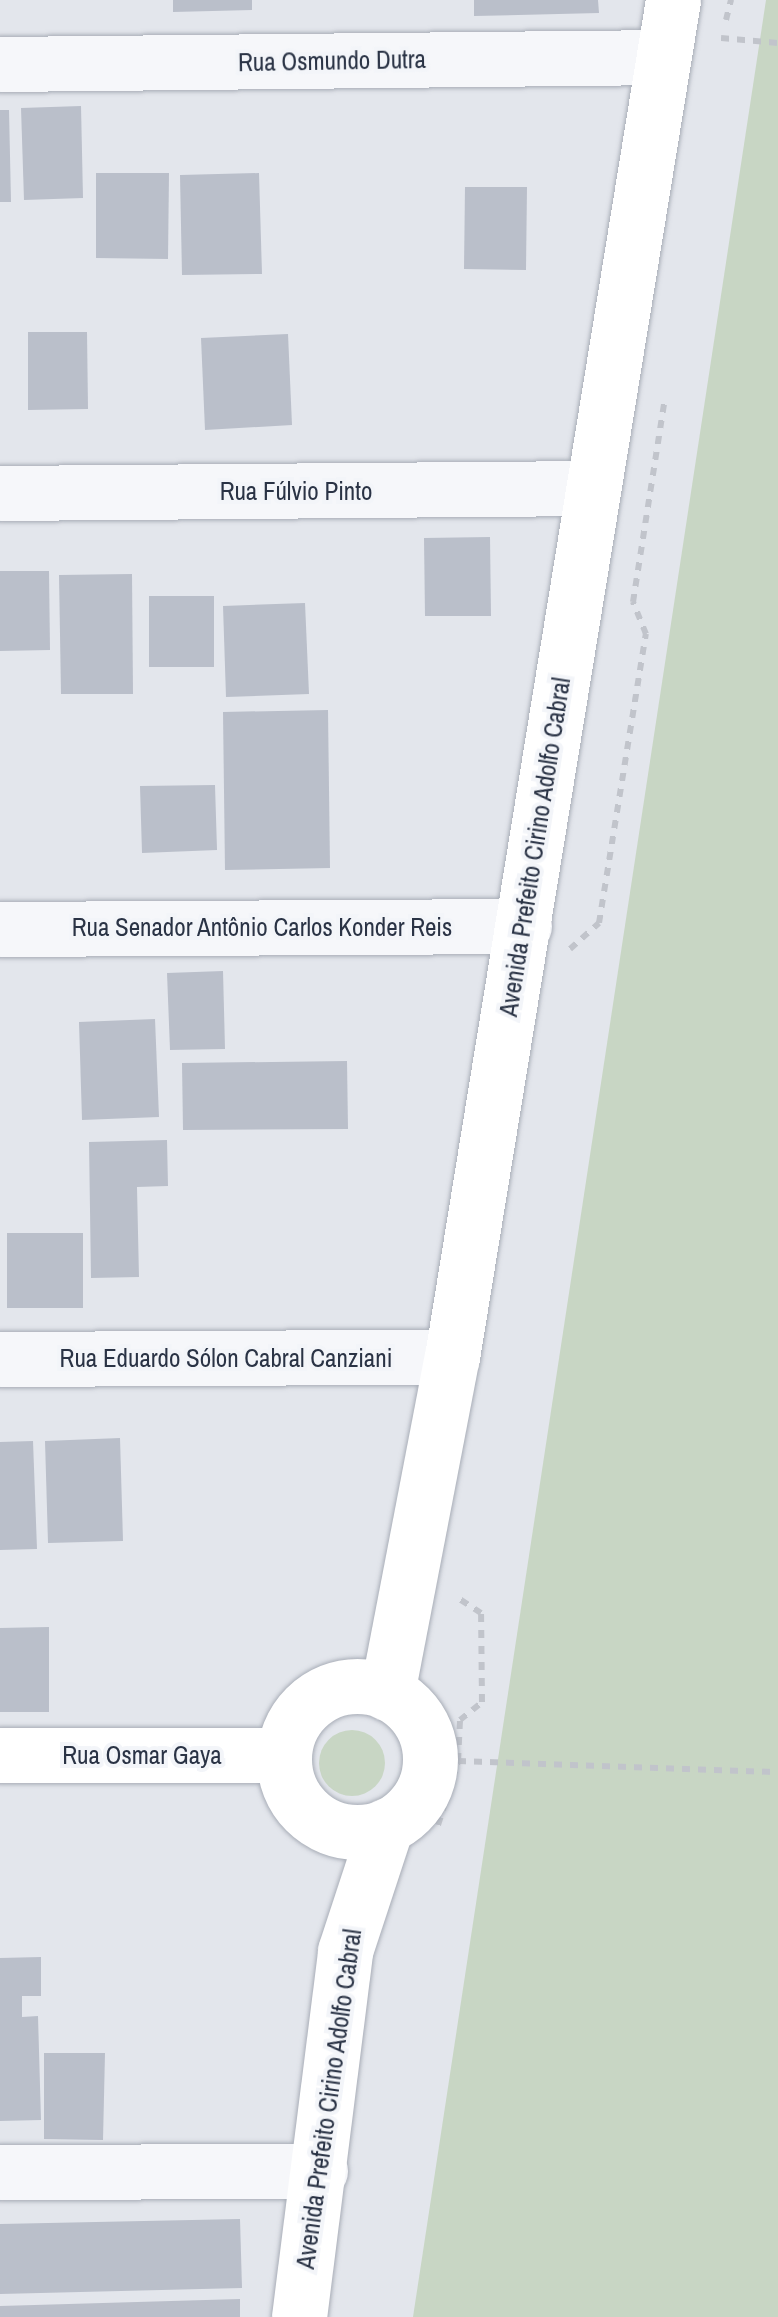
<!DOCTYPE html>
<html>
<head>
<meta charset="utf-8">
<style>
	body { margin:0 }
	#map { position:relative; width:778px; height:2317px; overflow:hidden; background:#e3e6ec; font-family:"Archivo Narrow",sans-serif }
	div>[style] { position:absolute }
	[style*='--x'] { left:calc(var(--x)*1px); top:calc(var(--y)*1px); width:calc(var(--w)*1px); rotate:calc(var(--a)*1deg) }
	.green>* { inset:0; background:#c8d6c4 }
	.round { border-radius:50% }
	.building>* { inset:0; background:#babfca }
	.path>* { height:6px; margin-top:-3px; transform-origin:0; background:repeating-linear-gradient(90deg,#c1c4cb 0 8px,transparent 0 16px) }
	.roads { filter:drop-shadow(0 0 2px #a8adb7) drop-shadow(0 0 2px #a8adb7) }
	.street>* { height:55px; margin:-27.5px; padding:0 27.5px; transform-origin:27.5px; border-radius:27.5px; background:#f6f7fa }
	.secondary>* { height:55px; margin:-27.5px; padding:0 27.5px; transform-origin:27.5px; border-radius:27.5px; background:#fff }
	.secondary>.ring { margin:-27.5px; padding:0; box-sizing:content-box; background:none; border:55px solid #fff; border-radius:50% }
	span { translate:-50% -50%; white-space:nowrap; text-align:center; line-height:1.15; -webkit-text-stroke:8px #f3f5f9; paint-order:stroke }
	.street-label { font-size:25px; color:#2a3345 }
</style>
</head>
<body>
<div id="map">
	<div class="green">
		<div style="clip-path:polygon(766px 0,778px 0,778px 2317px,413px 2317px)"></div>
		<div class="round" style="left:319px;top:1730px;width:66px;height:66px"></div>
	</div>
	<div class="building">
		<div style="clip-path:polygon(173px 0,252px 0,252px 10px,173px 12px)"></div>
		<div style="clip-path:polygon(474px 0,598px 0,599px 13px,474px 16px)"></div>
		<div style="clip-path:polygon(81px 106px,83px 198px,24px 200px,21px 108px)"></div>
		<div style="clip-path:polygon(0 110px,9px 110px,11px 202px,0 202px)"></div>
		<div style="clip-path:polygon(96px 173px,169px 173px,168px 259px,96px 258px)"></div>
		<div style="clip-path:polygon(259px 173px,262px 274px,182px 275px,180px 175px)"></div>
		<div style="clip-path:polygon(465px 187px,527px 187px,526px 270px,464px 269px)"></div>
		<div style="clip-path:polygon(28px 332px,87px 332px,88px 409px,28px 410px)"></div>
		<div style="clip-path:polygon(288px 334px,292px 425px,205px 430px,201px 338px)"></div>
		<div style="clip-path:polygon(490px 537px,491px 616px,425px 616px,424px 538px)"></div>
		<div style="clip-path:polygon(0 571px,49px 571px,50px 650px,0 651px)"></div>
		<div style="clip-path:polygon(132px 574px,133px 694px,61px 694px,59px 575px)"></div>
		<div style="clip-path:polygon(149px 596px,214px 596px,214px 667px,149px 667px)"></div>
		<div style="clip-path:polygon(305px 603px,309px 694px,226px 697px,223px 606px)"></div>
		<div style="clip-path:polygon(328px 710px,330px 868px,225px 870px,223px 712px)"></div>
		<div style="clip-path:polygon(215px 785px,217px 850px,142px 853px,140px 786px)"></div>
		<div style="clip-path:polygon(223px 971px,225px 1049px,170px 1050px,167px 973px)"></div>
		<div style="clip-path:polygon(155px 1019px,159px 1117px,82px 1120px,79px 1022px)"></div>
		<div style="clip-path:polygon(347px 1061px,348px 1129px,183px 1130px,182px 1063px)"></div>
		<div style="clip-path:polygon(167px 1140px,168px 1186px,137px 1187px,139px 1277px,91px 1278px,89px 1142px)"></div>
		<div style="clip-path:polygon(7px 1233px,83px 1233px,83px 1308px,7px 1308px)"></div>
		<div style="clip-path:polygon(120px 1438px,123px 1541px,48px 1543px,45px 1441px)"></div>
		<div style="clip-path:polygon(33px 1441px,37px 1549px,0 1550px,0 1442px)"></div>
		<div style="clip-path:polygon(49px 1627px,49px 1712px,0 1712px,0 1628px)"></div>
		<div style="clip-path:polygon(41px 1957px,41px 1996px,22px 1996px,22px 2017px,38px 2016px,41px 2120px,0 2121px,0 1958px)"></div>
		<div style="clip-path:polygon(44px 2053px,105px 2053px,103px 2140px,44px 2139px)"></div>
		<div style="clip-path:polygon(240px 2219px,242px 2288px,0 2294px,0 2224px)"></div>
		<div style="clip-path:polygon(240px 2299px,240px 2317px,0 2317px,0 2306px)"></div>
	</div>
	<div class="path">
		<div style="--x:726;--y:20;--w:21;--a:-76"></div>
		<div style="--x:721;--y:38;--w:57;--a:5"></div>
		<div style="--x:570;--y:949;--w:39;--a:-42"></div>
		<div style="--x:599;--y:923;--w:293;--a:-80.8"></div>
		<div style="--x:646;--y:634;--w:35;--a:-112"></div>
		<div style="--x:633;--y:602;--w:201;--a:-81.1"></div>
		<div style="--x:458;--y:1761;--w:320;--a:2"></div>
		<div style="--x:438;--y:1825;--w:67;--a:-72.6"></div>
		<div style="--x:458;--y:1761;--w:41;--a:-87.2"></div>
		<div style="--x:460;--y:1720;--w:28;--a:-39"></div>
		<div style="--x:482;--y:1702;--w:89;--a:-90.6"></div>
		<div style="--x:481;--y:1613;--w:31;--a:-147"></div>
	</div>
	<div class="roads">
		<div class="street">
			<div style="--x:0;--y:64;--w:663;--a:-0.6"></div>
			<div style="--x:0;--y:493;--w:592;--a:-0.48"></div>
			<div style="--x:0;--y:929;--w:524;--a:-0.33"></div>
			<div style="--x:0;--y:1359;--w:452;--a:-0.3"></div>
			<div style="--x:0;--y:2172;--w:320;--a:-0.2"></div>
		</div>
		<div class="secondary">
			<div class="ring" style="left:284px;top:1686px;width:91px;height:91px"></div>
			<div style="--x:387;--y:1693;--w:342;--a:-79.1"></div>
			<div style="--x:452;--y:1357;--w:1375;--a:-80.75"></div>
			<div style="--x:0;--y:1755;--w:283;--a:0"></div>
			<div style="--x:299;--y:2317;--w:369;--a:-82.8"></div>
			<div style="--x:345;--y:1951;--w:132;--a:-71.8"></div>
		</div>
	</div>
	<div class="street-label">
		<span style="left:332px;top:61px;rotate:-1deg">Rua Osmundo Dutra</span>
		<span style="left:296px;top:491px">Rua Fúlvio Pinto</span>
		<span style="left:535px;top:847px;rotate:-81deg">Avenida Prefeito Cirino Adolfo Cabral</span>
		<span style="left:262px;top:927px">Rua Senador Antônio Carlos Konder Reis</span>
		<span style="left:226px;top:1358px">Rua Eduardo Sólon Cabral Canziani</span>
		<span style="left:142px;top:1755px">Rua Osmar Gaya</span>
		<span style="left:329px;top:2099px;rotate:-82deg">Avenida Prefeito Cirino Adolfo Cabral</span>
	</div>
</div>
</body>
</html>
